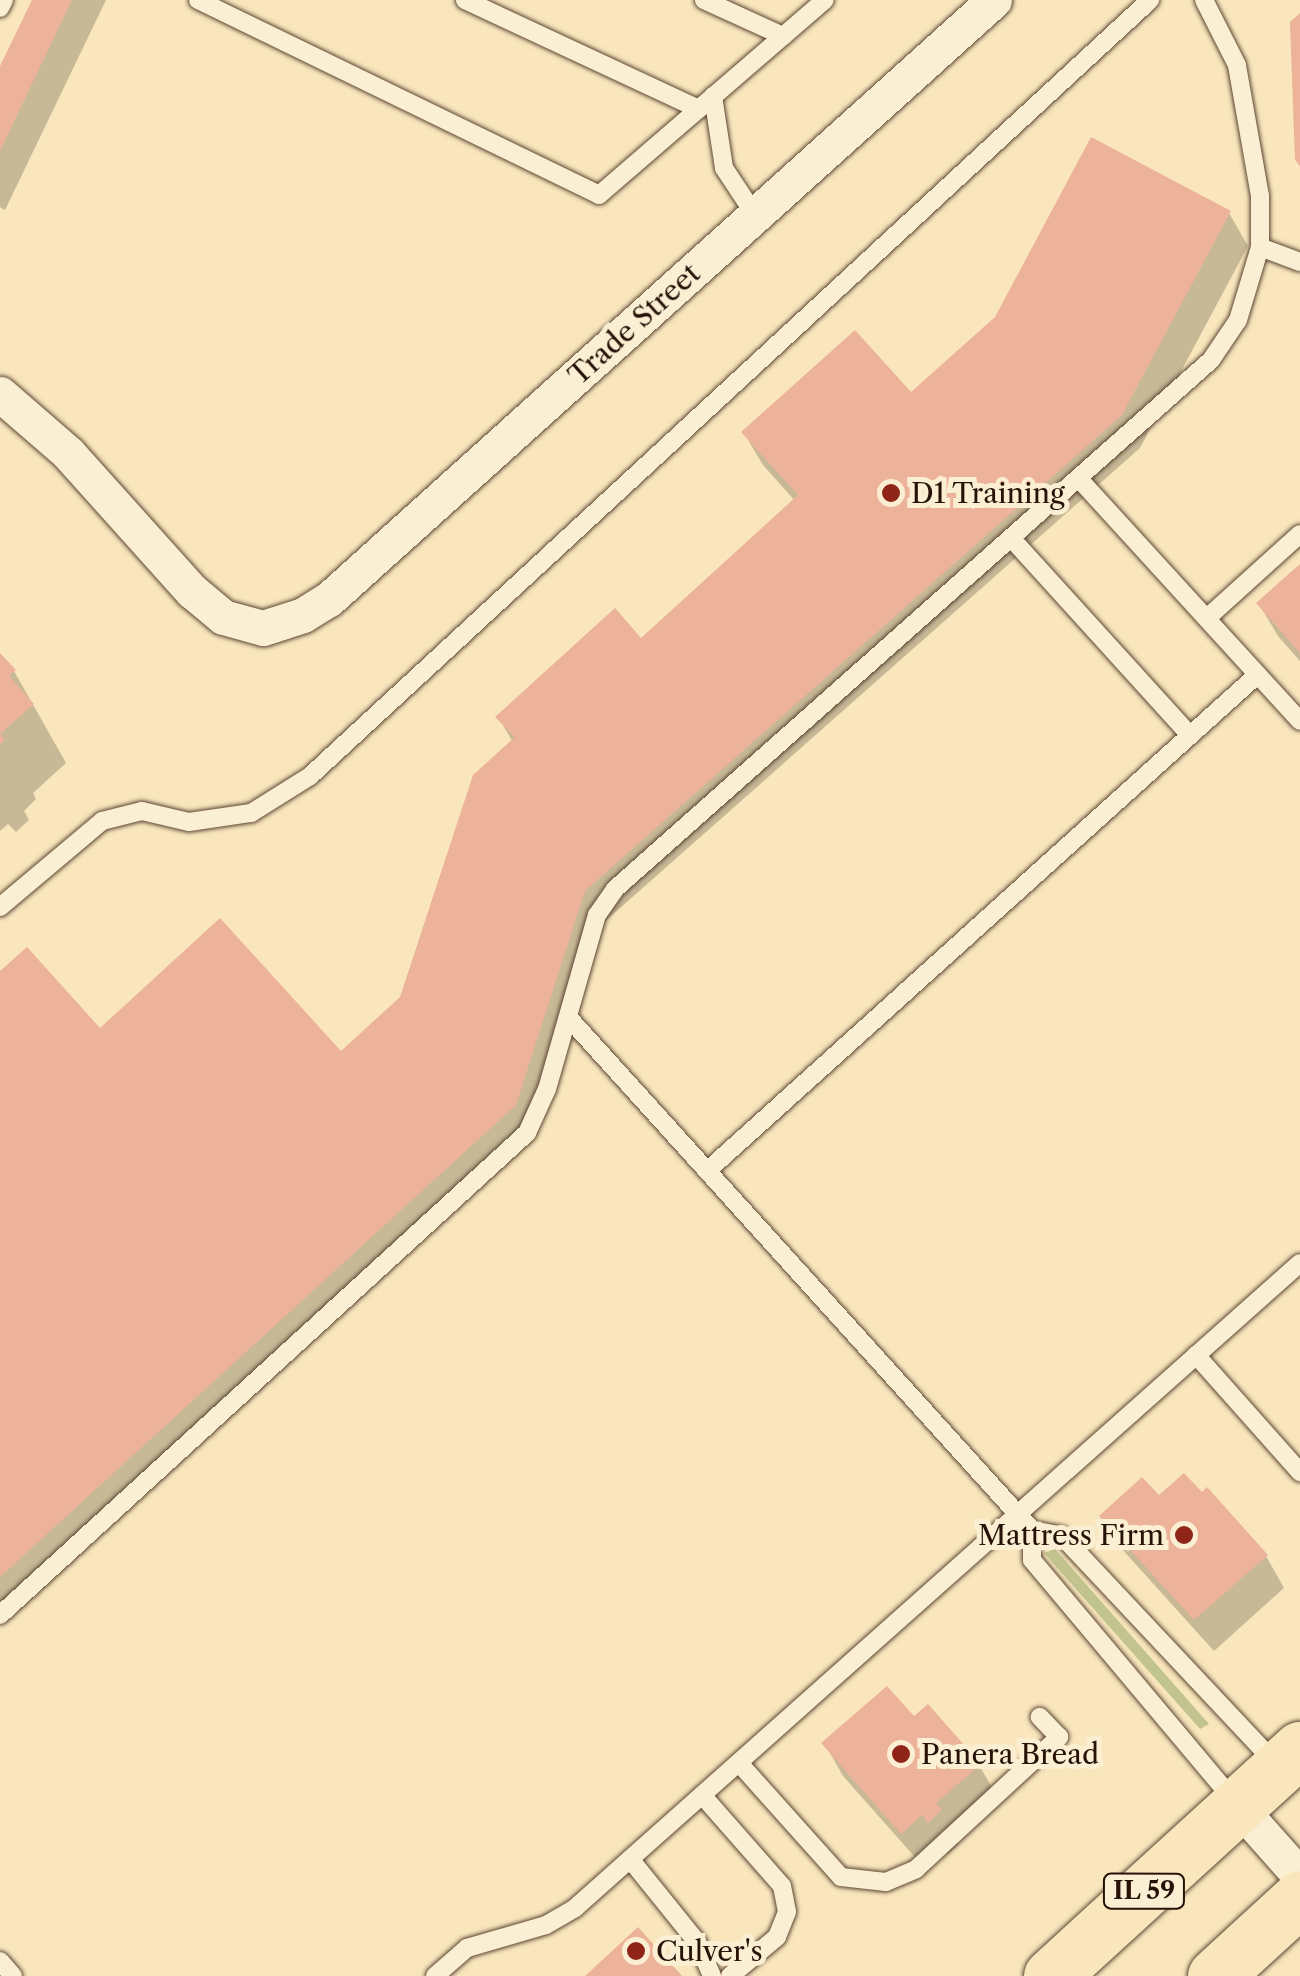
<!DOCTYPE html>
<html>
<head>
<meta charset="utf-8">
<style>
	body { margin:0 }
	#map { position:relative; width:1300px; height:1976px; overflow:hidden; background:#f9e6bc; font-family:"Libre Caslon Text",serif }
	div>[style] { position:absolute }
	[style*='--x'] { left:calc(var(--x)*1px); top:calc(var(--y)*1px); width:calc(var(--w)*1px); rotate:calc(var(--a)*1deg) }
	.green>* { inset:0; background:#c1c48e }
	.shadow>* { inset:0; background:#0003 }
	.building>* { inset:0; background:#ecb39a }
	.roads { filter:drop-shadow(0 0 2px #5c4735) drop-shadow(0 0 2px #5c4735) }
	.lane>* { height:18px; margin:-9px; padding:0 9px; transform-origin:9px; border-radius:9px; background:#fbefd3 }
	.street>* { height:35px; margin:-17.5px; padding:0 17.5px; transform-origin:17.5px; border-radius:17.5px; background:#fbefd3 }
	.primary>* { height:55px; margin:-27.5px; padding:0 27.5px; transform-origin:27.5px; border-radius:27.5px; background:#f9e6bc }
	.dots>* { width:28px; height:28px; translate:-50% -50%; box-sizing:border-box; border:5px solid #fbefd3; border-radius:50% }
	span { translate:-50% -50%; white-space:nowrap; text-align:center; line-height:1.15; -webkit-text-stroke:10px #fbefd3; paint-order:stroke }
	.shield-label span { padding:2px 8px; background:#fbefd3; border:2px solid; border-radius:8px; -webkit-text-stroke-width:0 }
	.shield-label { font-size:25px; color:#271208; font-weight:700 }
	.street-label { font-size:28px; color:#271208 }
	.poi-label { font-size:28px; color:#271208 }
	.left { translate:0 -50%; text-align:left }
	.right { translate:-100% -50%; text-align:right }
</style>
</head>
<body>
<div id="map">
	<div class="green">
		<div style="clip-path:polygon(1055px 1549px,1209px 1724px,1200px 1729px,1044px 1553px)"></div>
	</div>
	<div class="shadow">
		<div style="clip-path:polygon(34px 0,106px 0,5px 210px,0 207px,0 72px)"></div>
		<div style="clip-path:polygon(1229px 213px,1248px 246px,1140px 448px,602px 924px,534px 1138px,0 1624px,0 975px,100px 1031px,341px 1054px,402px 998px,513px 742px,498px 717px,641px 641px,795px 501px,763px 465px,744px 433px,911px 396px)"></div>
		<div style="clip-path:polygon(1300px 567px,1300px 661px,1278px 636px,1259px 604px)"></div>
		<div style="clip-path:polygon(0 656px,14px 671px,66px 763px,33px 793px,36px 799px,24px 811px,29px 820px,16px 832px,8px 824px,0 831px)"></div>
		<div style="clip-path:polygon(1158px 1499px,1266px 1556px,1284px 1588px,1214px 1651px,1121px 1548px,1102px 1516px)"></div>
		<div style="clip-path:polygon(914px 1719px,979px 1765px,998px 1798px,954px 1836px,959px 1844px,948px 1854px,942px 1846px,921px 1864px,843px 1776px,825px 1744px)"></div>
	</div>
	<div class="building">
		<div style="clip-path:polygon(32px 0,72px 0,0 151px,0 66px)"></div>
		<div style="clip-path:polygon(1300px 13px,1300px 166px,1295px 160px,1290px 22px)"></div>
		<div style="clip-path:polygon(1091px 137px,1231px 211px,1122px 415px,585px 891px,516px 1105px,0 1577px,0 971px,27px 947px,100px 1028px,220px 918px,341px 1051px,400px 997px,473px 775px,515px 737px,495px 717px,615px 608px,641px 638px,798px 495px,741px 432px,855px 330px,911px 392px,995px 317px)"></div>
		<div style="clip-path:polygon(1300px 564px,1300px 653px,1256px 603px)"></div>
		<div style="clip-path:polygon(0 653px,16px 670px,9px 676px,34px 704px,0 734px,5px 740px,0 744px)"></div>
		<div style="clip-path:polygon(1184px 1473px,1202px 1492px,1207px 1487px,1268px 1555px,1194px 1620px,1099px 1516px,1142px 1477px,1159px 1495px)"></div>
		<div style="clip-path:polygon(887px 1686px,914px 1716px,928px 1704px,981px 1764px,936px 1803px,942px 1810px,928px 1823px,922px 1815px,901px 1834px,821px 1743px)"></div>
		<div style="clip-path:polygon(638px 1927px,682px 1976px,585px 1976px)"></div>
	</div>
	<div class="roads">
		<div class="lane">
			<div style="--x:198;--y:0;--w:446;--a:25.9"></div>
			<div style="--x:599;--y:195;--w:298;--a:-40.8"></div>
			<div style="--x:465;--y:0;--w:258;--a:25"></div>
			<div style="--x:704;--y:0;--w:87;--a:24.5"></div>
			<div style="--x:0;--y:8;--w:9;--a:-63"></div>
			<div style="--x:713;--y:96;--w:73;--a:81.3"></div>
			<div style="--x:724;--y:168;--w:56;--a:56.6"></div>
			<div style="--x:1260;--y:247;--w:43;--a:20.6"></div>
			<div style="--x:1080;--y:480;--w:326;--a:47.6"></div>
			<div style="--x:1012;--y:539;--w:265;--a:47.8"></div>
			<div style="--x:1207;--y:618;--w:125;--a:-42.1"></div>
			<div style="--x:0;--y:907;--w:133;--a:-40.1"></div>
			<div style="--x:102;--y:821;--w:41;--a:-14"></div>
			<div style="--x:142;--y:811;--w:48;--a:13.2"></div>
			<div style="--x:189;--y:822;--w:63;--a:-8.3"></div>
			<div style="--x:251;--y:813;--w:70;--a:-32.1"></div>
			<div style="--x:310;--y:776;--w:1144;--a:-42.73"></div>
			<div style="--x:568;--y:1017;--w:692;--a:47.87"></div>
			<div style="--x:1032;--y:1530;--w:31;--a:11"></div>
			<div style="--x:1062;--y:1536;--w:311;--a:46.8"></div>
			<div style="--x:707;--y:1171;--w:741;--a:-42.04"></div>
			<div style="--x:1196;--y:1355;--w:157;--a:48.4"></div>
			<div style="--x:1032;--y:1530;--w:30;--a:90"></div>
			<div style="--x:1032;--y:1560;--w:314;--a:50"></div>
			<div style="--x:0;--y:1615;--w:714;--a:-42.45"></div>
			<div style="--x:527;--y:1133;--w:48;--a:-65.6"></div>
			<div style="--x:547;--y:1089;--w:181;--a:-74"></div>
			<div style="--x:597;--y:915;--w:32;--a:-55"></div>
			<div style="--x:615;--y:889;--w:797;--a:-41.59"></div>
			<div style="--x:1211;--y:360;--w:48;--a:-56"></div>
			<div style="--x:1238;--y:320;--w:76;--a:-73.2"></div>
			<div style="--x:1260;--y:247;--w:51;--a:-90"></div>
			<div style="--x:1260;--y:196;--w:133;--a:-100"></div>
			<div style="--x:1237;--y:65;--w:73;--a:-116.9"></div>
			<div style="--x:739;--y:1763;--w:153;--a:48.2"></div>
			<div style="--x:841;--y:1877;--w:45;--a:6.3"></div>
			<div style="--x:886;--y:1882;--w:33;--a:-23"></div>
			<div style="--x:916;--y:1869;--w:195;--a:-42.7"></div>
			<div style="--x:1059;--y:1737;--w:28;--a:-134"></div>
			<div style="--x:702;--y:1795;--w:121;--a:48.7"></div>
			<div style="--x:782;--y:1886;--w:26;--a:79"></div>
			<div style="--x:787;--y:1912;--w:27;--a:112"></div>
			<div style="--x:777;--y:1937;--w:61;--a:140.3"></div>
			<div style="--x:630;--y:1859;--w:107;--a:51.1"></div>
			<div style="--x:697;--y:1942;--w:37;--a:66"></div>
			<div style="--x:0;--y:1961;--w:20;--a:49"></div>
			<div style="--x:435;--y:1976;--w:43;--a:-41.2"></div>
			<div style="--x:467;--y:1948;--w:82;--a:-16.2"></div>
			<div style="--x:546;--y:1925;--w:34;--a:-30"></div>
			<div style="--x:575;--y:1908;--w:970;--a:-41.66"></div>
		</div>
		<div class="street">
			<div style="--x:0;--y:394;--w:90;--a:40.9"></div>
			<div style="--x:68;--y:453;--w:186;--a:48.1"></div>
			<div style="--x:192;--y:591;--w:40;--a:40"></div>
			<div style="--x:223;--y:617;--w:41;--a:15.4"></div>
			<div style="--x:263;--y:628;--w:42;--a:-18"></div>
			<div style="--x:303;--y:615;--w:31;--a:-32"></div>
			<div style="--x:329;--y:599;--w:895;--a:-42.01"></div>
			<div style="--x:1237;--y:1805;--w:95;--a:48.4"></div>
		</div>
		<div class="primary">
			<div style="--x:1051;--y:1976;--w:337;--a:-42.4"></div>
			<div style="--x:1215;--y:1976;--w:115;--a:-42.5"></div>
		</div>
	</div>
	<div class="dots">
		<div style="left:891px;top:493px;background:#8f2418"></div>
		<div style="left:1184px;top:1535px;background:#8f2418"></div>
		<div style="left:901px;top:1754px;background:#8f2418"></div>
		<div style="left:636px;top:1951px;background:#8f2418"></div>
	</div>
	<div class="shield-label">
		<span style="left:1144px;top:1891px">IL 59</span>
	</div>
	<div class="street-label">
		<span style="left:634px;top:324px;rotate:-42deg">Trade Street</span>
	</div>
	<div class="poi-label">
		<span class="left" style="left:911px;top:493px">D1 Training</span>
		<span class="right" style="left:1164px;top:1535px">Mattress Firm</span>
		<span class="left" style="left:921px;top:1754px">Panera Bread</span>
		<span class="left" style="left:656px;top:1951px">Culver's</span>
	</div>
</div>
</body>
</html>
